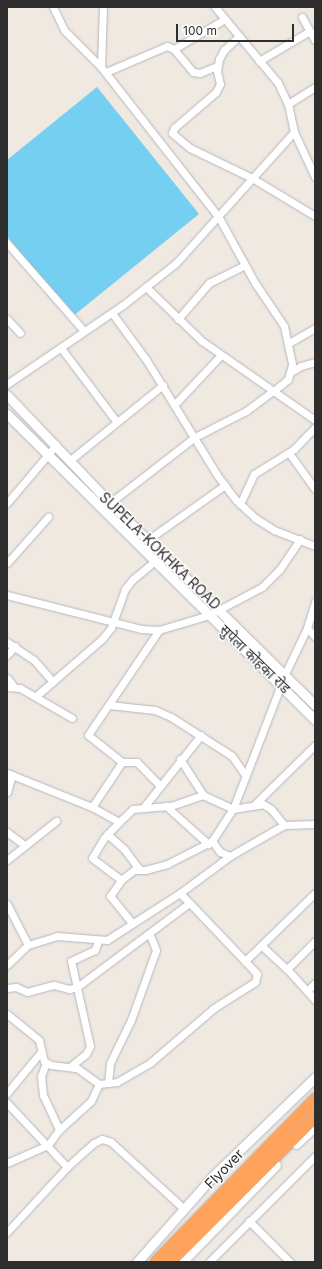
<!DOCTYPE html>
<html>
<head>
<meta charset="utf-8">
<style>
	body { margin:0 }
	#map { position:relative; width:322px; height:1269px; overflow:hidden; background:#efe9e1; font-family:Inter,"Noto Sans Devanagari",sans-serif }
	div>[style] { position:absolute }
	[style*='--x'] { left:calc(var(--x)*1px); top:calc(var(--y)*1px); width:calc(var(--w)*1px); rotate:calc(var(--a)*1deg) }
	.water>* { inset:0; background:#75cff0 }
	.roads { filter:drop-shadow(0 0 1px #b4b7c1) drop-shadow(0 0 1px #b4b7c1) }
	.street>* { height:7px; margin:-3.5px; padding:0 3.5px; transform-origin:3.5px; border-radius:3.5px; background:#fff }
	.secondary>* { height:9px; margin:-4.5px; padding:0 4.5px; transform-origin:4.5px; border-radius:4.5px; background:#fff }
	.highway>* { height:12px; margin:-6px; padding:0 6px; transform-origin:6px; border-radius:6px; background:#ffa35c }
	span { translate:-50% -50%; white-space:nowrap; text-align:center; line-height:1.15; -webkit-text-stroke:3px #fff; paint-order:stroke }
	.street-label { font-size:14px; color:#2e2e2e }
	.frame { position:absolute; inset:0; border:8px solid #2e2e2e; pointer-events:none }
	.scale { position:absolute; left:176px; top:24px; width:118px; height:18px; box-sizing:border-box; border:2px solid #2e2e2e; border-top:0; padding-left:5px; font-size:12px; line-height:14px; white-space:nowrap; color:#2e2e2e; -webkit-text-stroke:3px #fff; paint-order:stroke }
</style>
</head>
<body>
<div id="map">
	<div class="water">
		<div style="clip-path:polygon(97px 87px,199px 214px,72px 317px,7px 236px,7px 160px)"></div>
	</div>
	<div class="roads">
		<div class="street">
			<div style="--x:53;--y:7;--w:25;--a:64"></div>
			<div style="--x:64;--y:30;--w:52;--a:45"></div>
			<div style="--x:101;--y:67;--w:189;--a:51.9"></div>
			<div style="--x:218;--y:216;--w:77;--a:61.1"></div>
			<div style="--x:255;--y:283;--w:52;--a:56"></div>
			<div style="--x:284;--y:326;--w:40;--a:78"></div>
			<div style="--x:292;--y:365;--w:15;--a:106"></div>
			<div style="--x:288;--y:379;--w:9;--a:139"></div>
			<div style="--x:281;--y:385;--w:44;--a:143.4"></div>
			<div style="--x:246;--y:411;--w:57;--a:153"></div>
			<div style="--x:195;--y:437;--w:108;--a:142.2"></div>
			<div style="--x:215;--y:7;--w:99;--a:50.3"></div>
			<div style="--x:278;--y:83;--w:23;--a:65"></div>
			<div style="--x:302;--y:17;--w:26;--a:61"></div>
			<div style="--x:239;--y:36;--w:21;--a:137"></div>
			<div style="--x:224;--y:50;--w:10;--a:119"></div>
			<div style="--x:219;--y:59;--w:12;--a:99"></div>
			<div style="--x:217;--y:71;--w:13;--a:77"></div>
			<div style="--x:220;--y:84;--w:9;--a:117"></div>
			<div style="--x:216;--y:92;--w:55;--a:139.4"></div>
			<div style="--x:174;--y:128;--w:5;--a:112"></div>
			<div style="--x:172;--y:133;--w:23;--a:40"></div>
			<div style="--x:190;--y:148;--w:69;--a:25.8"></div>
			<div style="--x:252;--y:178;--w:74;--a:31.1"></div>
			<div style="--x:259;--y:61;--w:59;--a:-30.5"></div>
			<div style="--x:217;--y:66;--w:18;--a:158"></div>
			<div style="--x:200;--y:73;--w:7;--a:-172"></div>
			<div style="--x:193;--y:72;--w:30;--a:-130"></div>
			<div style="--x:174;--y:49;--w:59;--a:-30.5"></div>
			<div style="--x:101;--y:67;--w:60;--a:-88.1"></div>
			<div style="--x:106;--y:72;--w:66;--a:-23.1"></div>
			<div style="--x:167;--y:46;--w:8;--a:23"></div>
			<div style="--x:294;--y:132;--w:50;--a:65"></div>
			<div style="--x:7;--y:243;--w:117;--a:48.8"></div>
			<div style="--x:146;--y:287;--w:78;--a:44"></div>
			<div style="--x:202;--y:341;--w:138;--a:35"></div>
			<div style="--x:112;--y:313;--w:59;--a:53.9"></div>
			<div style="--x:147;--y:361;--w:134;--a:58.4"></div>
			<div style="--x:217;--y:475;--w:31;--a:53"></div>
			<div style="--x:236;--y:500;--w:26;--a:43"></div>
			<div style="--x:255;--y:518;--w:22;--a:32"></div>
			<div style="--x:274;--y:530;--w:44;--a:21.3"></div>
			<div style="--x:7;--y:319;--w:19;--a:47"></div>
			<div style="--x:178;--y:319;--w:48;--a:-49.3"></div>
			<div style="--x:209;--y:283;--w:40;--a:-26.6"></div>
			<div style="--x:289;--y:343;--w:30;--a:-30"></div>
			<div style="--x:61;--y:348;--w:91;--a:53"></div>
			<div style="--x:291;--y:372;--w:12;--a:-31"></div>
			<div style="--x:301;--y:366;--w:15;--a:-16"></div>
			<div style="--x:7;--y:384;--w:140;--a:-34.3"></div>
			<div style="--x:123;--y:305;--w:68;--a:-38.4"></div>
			<div style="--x:176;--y:263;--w:176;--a:-48"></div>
			<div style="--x:294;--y:132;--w:29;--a:-102"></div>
			<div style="--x:288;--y:104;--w:32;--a:-32"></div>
			<div style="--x:175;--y:404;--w:67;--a:-46.8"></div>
			<div style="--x:289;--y:453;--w:44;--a:54.2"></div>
			<div style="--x:69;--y:461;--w:121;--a:-39"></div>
			<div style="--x:7;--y:503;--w:76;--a:-49.8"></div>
			<div style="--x:240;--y:504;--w:33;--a:-65"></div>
			<div style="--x:254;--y:474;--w:47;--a:-32"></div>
			<div style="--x:294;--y:449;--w:30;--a:-46"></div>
			<div style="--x:149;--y:539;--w:93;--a:-35.4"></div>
			<div style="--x:7;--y:563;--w:62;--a:-48.3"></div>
			<div style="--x:7;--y:595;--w:138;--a:14.2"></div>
			<div style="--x:141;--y:629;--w:18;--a:3"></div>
			<div style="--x:159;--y:630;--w:52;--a:-16.7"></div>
			<div style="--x:209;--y:615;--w:60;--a:-27.8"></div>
			<div style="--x:262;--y:587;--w:25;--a:-45"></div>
			<div style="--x:280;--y:569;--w:36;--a:-56"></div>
			<div style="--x:307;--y:628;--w:12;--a:48"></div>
			<div style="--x:7;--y:642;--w:32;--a:34"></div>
			<div style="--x:34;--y:660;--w:29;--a:49"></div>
			<div style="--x:7;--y:655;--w:12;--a:-48"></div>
			<div style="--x:7;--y:678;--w:11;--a:52"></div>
			<div style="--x:7;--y:687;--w:13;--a:4"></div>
			<div style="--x:20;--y:688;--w:60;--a:30"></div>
			<div style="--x:36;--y:696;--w:87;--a:-40.8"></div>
			<div style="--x:102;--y:639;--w:14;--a:-51"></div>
			<div style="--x:111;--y:628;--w:41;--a:-70.3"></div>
			<div style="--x:125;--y:589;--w:11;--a:-52"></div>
			<div style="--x:132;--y:580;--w:31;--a:-40"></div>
			<div style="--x:109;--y:705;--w:46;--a:6.2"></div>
			<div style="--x:155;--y:710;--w:17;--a:24"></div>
			<div style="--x:171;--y:717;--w:72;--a:32.6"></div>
			<div style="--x:232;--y:756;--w:24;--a:55"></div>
			<div style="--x:180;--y:759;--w:43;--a:57.4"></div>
			<div style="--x:122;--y:762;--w:15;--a:0"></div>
			<div style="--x:137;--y:762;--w:33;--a:46"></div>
			<div style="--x:7;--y:773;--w:92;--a:21.8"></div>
			<div style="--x:92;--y:807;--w:31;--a:29"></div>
			<div style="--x:119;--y:822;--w:19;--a:-43"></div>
			<div style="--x:133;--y:809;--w:38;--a:-5"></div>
			<div style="--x:171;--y:806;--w:34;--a:-19"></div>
			<div style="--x:203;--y:795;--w:33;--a:25"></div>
			<div style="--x:233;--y:809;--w:145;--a:-68.9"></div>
			<div style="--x:285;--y:674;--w:51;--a:-64.4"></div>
			<div style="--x:307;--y:628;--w:28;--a:-73"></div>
			<div style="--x:7;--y:792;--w:18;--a:-74"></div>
			<div style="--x:255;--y:804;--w:84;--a:-44.5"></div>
			<div style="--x:166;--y:806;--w:57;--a:42.1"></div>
			<div style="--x:92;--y:807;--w:54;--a:-56.3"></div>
			<div style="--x:122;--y:762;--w:43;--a:-141.5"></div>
			<div style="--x:88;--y:735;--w:127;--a:-55.9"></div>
			<div style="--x:143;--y:808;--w:93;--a:-51.5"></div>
			<div style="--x:119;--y:822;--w:22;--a:133"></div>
			<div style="--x:104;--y:838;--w:23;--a:121"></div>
			<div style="--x:92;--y:858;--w:36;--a:37"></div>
			<div style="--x:7;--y:832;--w:21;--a:37"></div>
			<div style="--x:107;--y:834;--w:23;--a:41"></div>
			<div style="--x:124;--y:849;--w:25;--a:53"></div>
			<div style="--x:230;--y:856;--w:11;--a:-158"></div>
			<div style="--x:220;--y:852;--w:14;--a:-126"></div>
			<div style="--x:212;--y:841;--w:38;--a:-57"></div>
			<div style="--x:233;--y:809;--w:30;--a:-9"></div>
			<div style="--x:263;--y:804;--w:9;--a:32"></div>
			<div style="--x:271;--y:809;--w:21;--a:51"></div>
			<div style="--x:7;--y:860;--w:63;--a:-38.5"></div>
			<div style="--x:180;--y:893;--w:94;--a:46.3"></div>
			<div style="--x:245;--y:961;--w:98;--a:-44.2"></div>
			<div style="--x:7;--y:904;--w:46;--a:62.9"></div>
			<div style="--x:132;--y:923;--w:35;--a:-129"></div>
			<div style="--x:110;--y:896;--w:19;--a:-55"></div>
			<div style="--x:121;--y:880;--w:16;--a:-38"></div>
			<div style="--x:134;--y:870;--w:11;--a:0"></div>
			<div style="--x:145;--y:870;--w:23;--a:-15"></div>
			<div style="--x:167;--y:864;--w:51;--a:-27.1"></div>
			<div style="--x:262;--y:946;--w:34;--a:43"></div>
			<div style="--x:287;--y:969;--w:42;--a:47.9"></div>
			<div style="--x:7;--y:965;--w:29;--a:-44"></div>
			<div style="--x:28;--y:945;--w:30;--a:-17"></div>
			<div style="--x:57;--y:936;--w:50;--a:4.6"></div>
			<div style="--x:107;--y:940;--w:87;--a:-32.8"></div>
			<div style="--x:180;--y:893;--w:62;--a:-36.5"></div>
			<div style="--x:230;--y:856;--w:62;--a:-29.9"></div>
			<div style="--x:284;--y:825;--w:31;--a:-2"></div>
			<div style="--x:287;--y:969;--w:40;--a:-45"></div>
			<div style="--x:7;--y:988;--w:9;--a:-6"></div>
			<div style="--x:16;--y:987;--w:12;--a:24"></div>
			<div style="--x:27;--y:992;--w:28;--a:-15"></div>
			<div style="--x:54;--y:985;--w:16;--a:15"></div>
			<div style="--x:69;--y:989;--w:8;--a:-14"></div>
			<div style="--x:77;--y:987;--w:139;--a:-36.8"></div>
			<div style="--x:307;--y:991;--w:11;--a:-45"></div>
			<div style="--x:7;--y:1014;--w:41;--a:39.1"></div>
			<div style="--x:39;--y:1040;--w:22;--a:77"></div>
			<div style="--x:44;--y:1061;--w:8;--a:30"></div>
			<div style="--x:51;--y:1065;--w:26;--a:7"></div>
			<div style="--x:77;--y:1068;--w:27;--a:36"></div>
			<div style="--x:46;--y:1063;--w:14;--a:111"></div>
			<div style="--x:41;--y:1076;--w:19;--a:84"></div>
			<div style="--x:43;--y:1095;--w:38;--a:65"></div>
			<div style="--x:71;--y:1066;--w:19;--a:-39"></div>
			<div style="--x:86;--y:1054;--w:9;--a:-63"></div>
			<div style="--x:90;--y:1046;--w:87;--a:-102.6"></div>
			<div style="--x:71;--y:961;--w:26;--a:-25"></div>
			<div style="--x:95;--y:950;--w:9;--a:-72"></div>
			<div style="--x:108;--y:1083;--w:20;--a:-84"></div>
			<div style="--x:110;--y:1063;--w:48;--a:-64"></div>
			<div style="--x:131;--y:1020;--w:74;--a:-70.3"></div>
			<div style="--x:156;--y:950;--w:16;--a:-112"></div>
			<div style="--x:7;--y:1093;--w:52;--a:-50.5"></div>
			<div style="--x:7;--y:1103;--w:88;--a:46.8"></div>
			<div style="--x:7;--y:1163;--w:45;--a:-23.7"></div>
			<div style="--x:48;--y:1145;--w:19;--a:-54"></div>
			<div style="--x:59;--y:1130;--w:43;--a:-42.2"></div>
			<div style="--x:91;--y:1101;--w:19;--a:-65"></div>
			<div style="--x:99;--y:1084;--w:18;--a:-6"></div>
			<div style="--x:117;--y:1082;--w:39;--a:-30"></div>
			<div style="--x:151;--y:1062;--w:83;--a:-40.6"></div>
			<div style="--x:214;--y:1008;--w:49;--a:-32.4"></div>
			<div style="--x:255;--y:982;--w:8;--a:-76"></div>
			<div style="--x:257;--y:974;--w:18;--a:-133"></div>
			<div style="--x:249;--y:1221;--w:58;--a:45"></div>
			<div style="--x:7;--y:1232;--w:88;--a:-47.3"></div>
			<div style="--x:67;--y:1167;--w:36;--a:-42"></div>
			<div style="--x:94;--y:1143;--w:9;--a:-27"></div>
			<div style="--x:102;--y:1139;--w:9;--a:18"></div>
			<div style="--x:111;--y:1142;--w:99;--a:42.5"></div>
			<div style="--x:209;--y:1262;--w:150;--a:-45"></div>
		</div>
		<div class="secondary">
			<div style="--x:7;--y:395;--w:149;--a:46.4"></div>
			<div style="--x:110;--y:503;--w:288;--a:44.6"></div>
			<div style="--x:7;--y:414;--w:434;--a:44.8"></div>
			<div style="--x:296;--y:1144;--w:26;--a:-43"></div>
			<div style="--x:137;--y:1262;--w:115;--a:-48.5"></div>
			<div style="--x:213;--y:1176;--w:142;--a:-44.1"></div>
			<div style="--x:182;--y:1262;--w:135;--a:-45.9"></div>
		</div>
		<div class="highway">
			<div style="--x:156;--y:1262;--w:228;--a:-45.7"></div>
			<div style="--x:170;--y:1262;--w:205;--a:-45"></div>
		</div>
	</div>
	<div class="street-label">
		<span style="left:160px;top:551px;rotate:44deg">SUPELA-KOKHKA ROAD</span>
		<span style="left:255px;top:659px;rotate:44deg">सुपेला कोहका रोड</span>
		<span style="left:224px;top:1169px;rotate:-46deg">Flyover</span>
	</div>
	<div class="frame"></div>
	<div class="scale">100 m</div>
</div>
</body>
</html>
